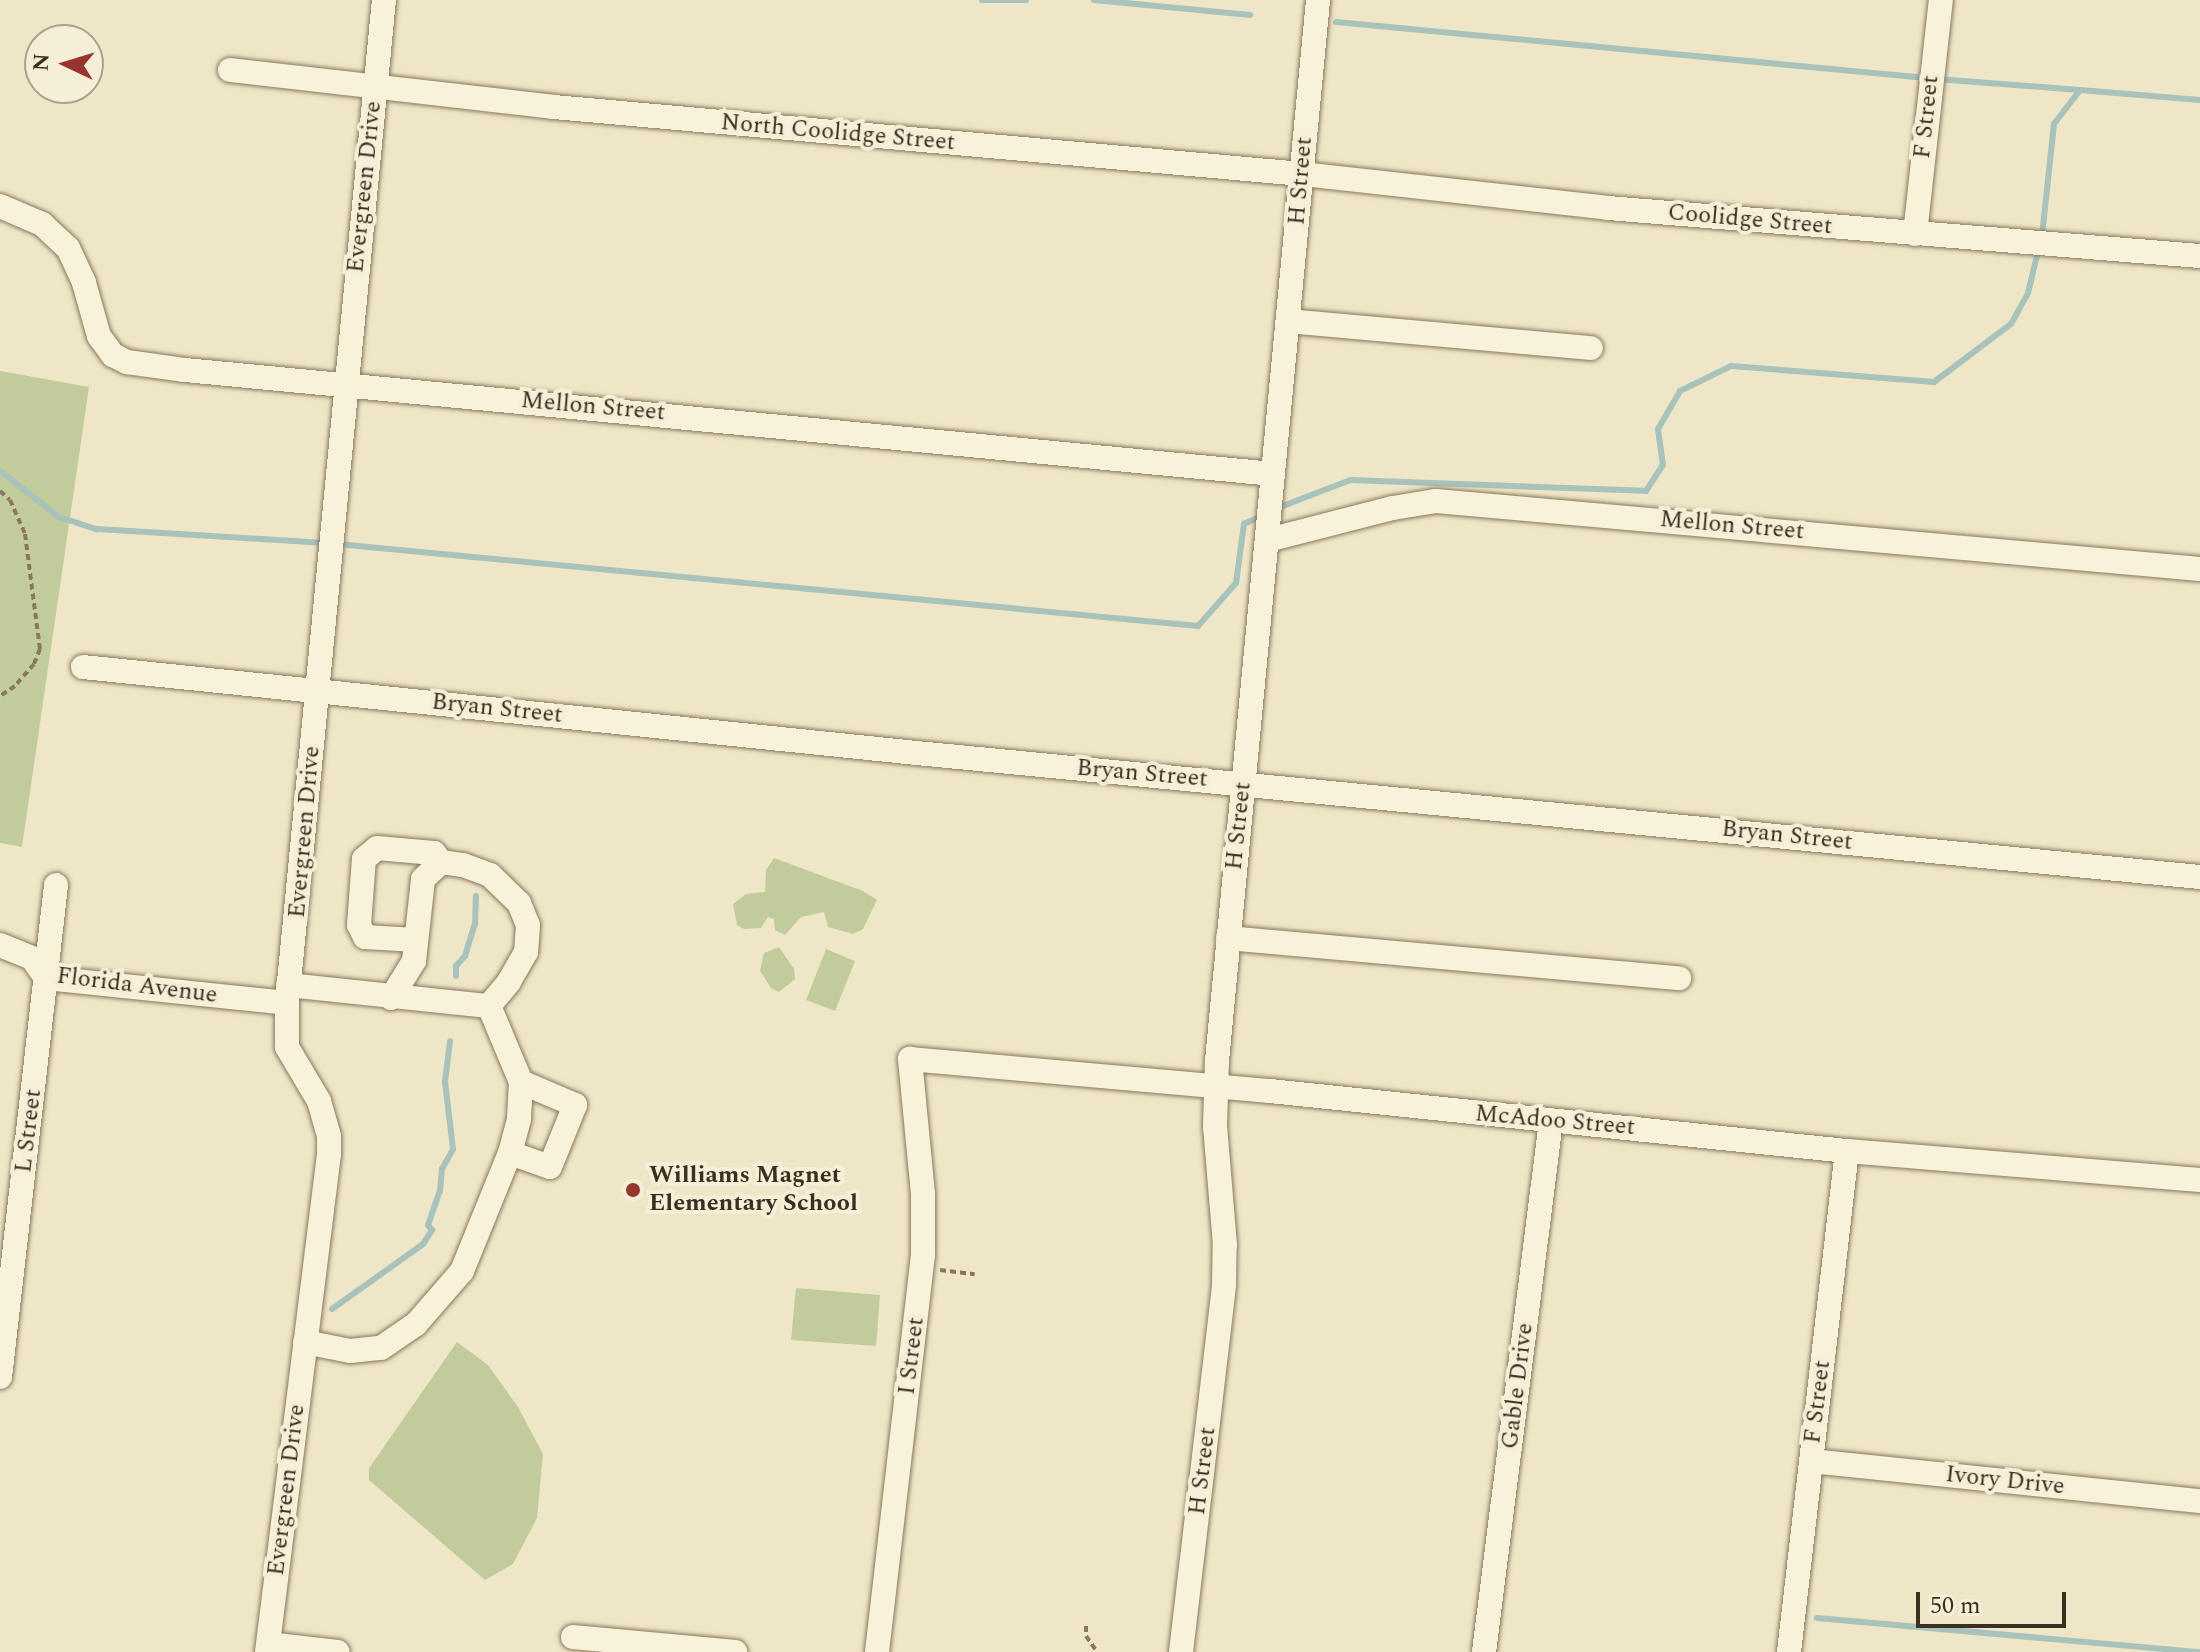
<!DOCTYPE html>
<html>
<head>
<meta charset="utf-8">
<style>
	body { margin:0 }
	#map { position:relative; width:2200px; height:1652px; overflow:hidden; background:#eee6c7; font-family:Spectral,serif }
	div>[style] { position:absolute }
	[style*='--x'] { left:calc(var(--x)*1px); top:calc(var(--y)*1px); width:calc(var(--w)*1px); rotate:calc(var(--a)*1deg) }
	.green>* { inset:0; background:#c2cc9b }
	.stream>* { height:6px; margin:-3px; padding:0 3px; transform-origin:3px; border-radius:3px; background:#a8c2bc }
	.path>* { height:4px; margin-top:-2px; transform-origin:0; background:repeating-linear-gradient(90deg,#8a785c 0 6px,transparent 0 10px) }
	.roads { filter:drop-shadow(0 0 2px #8a785c) drop-shadow(0 0 2px #8a785c) }
	.minor>* { height:24px; margin:-12px; padding:0 12px; transform-origin:12px; border-radius:12px; background:#f9f2da }
	.dots>* { width:22px; height:22px; translate:-50% -50%; box-sizing:border-box; border:4px solid #f5efd7; border-radius:50% }
	span { translate:-50% -50%; white-space:nowrap; text-align:center; line-height:1.15; -webkit-text-stroke:8px #f5efd7; paint-order:stroke }
	.street-label { font-size:24px; color:#3a2f20 }
	.poi-label { font-size:24px; color:#3a2f20; font-weight:700 }
	.left { translate:0 -50%; text-align:left }
	.north { position:absolute; left:24px; top:24px; width:80px; height:80px; box-sizing:border-box; background:#f5efd7; border:2px solid #aaa28e; border-radius:50%; rotate:274deg; font-size:22px; font-weight:700; line-height:32px; text-align:center; color:#3a2f20 }
	.north::after { content:''; display:block; margin:auto; width:28px; height:36px; background:#98352d; clip-path:polygon(50% 0,100% 100%,50% 72%,0 100%) }
	.scale { position:absolute; left:1916px; top:1592px; width:150px; height:36px; box-sizing:border-box; border:4px solid #3a2f20; border-top:0; padding-left:10px; font-size:24px; line-height:28px; white-space:nowrap; color:#3a2f20; -webkit-text-stroke:6px #f5efd7; paint-order:stroke }
</style>
</head>
<body>
<div id="map">
	<div class="green">
		<div style="clip-path:polygon(0 371px,89px 387px,22px 847px,0 843px)"></div>
		<div style="clip-path:polygon(774px 858px,863px 891px,877px 900px,863px 929px,853px 934px,828px 927px,824px 912px,801px 917px,785px 935px,775px 930px,774px 919px,768px 917px,761px 928px,744px 929px,737px 925px,733px 904px,746px 894px,765px 892px,766px 870px)"></div>
		<div style="clip-path:polygon(779px 947px,794px 969px,795px 979px,779px 992px,771px 988px,760px 971px,764px 953px)"></div>
		<div style="clip-path:polygon(826px 949px,855px 961px,835px 1011px,806px 1000px)"></div>
		<div style="clip-path:polygon(796px 1288px,880px 1295px,876px 1346px,791px 1340px)"></div>
		<div style="clip-path:polygon(457px 1342px,488px 1365px,518px 1407px,543px 1454px,537px 1518px,513px 1564px,485px 1580px,369px 1480px,369px 1468px)"></div>
	</div>
	<div class="stream">
		<div style="--x:982;--y:0;--w:44;--a:0"></div>
		<div style="--x:1094;--y:0;--w:157;--a:5.5"></div>
		<div style="--x:1336;--y:22;--w:593;--a:5.42"></div>
		<div style="--x:1937;--y:79;--w:143;--a:4.4"></div>
		<div style="--x:2042;--y:236;--w:113;--a:-83.9"></div>
		<div style="--x:2054;--y:124;--w:43;--a:-52.6"></div>
		<div style="--x:2080;--y:90;--w:120;--a:4.8"></div>
		<div style="--x:0;--y:471;--w:75;--a:37.9"></div>
		<div style="--x:59;--y:517;--w:40;--a:18"></div>
		<div style="--x:97;--y:529;--w:229;--a:3.5"></div>
		<div style="--x:1275;--y:509;--w:80;--a:-21.1"></div>
		<div style="--x:1350;--y:480;--w:296;--a:2.1"></div>
		<div style="--x:1646;--y:491;--w:31;--a:-57"></div>
		<div style="--x:1663;--y:465;--w:36;--a:-98"></div>
		<div style="--x:1658;--y:429;--w:44;--a:-59.9"></div>
		<div style="--x:1680;--y:391;--w:57;--a:-26.1"></div>
		<div style="--x:1731;--y:366;--w:204;--a:4.5"></div>
		<div style="--x:1934;--y:382;--w:96;--a:-37"></div>
		<div style="--x:2011;--y:324;--w:35;--a:-61"></div>
		<div style="--x:2028;--y:293;--w:47;--a:-76.6"></div>
		<div style="--x:337;--y:544;--w:865;--a:5.44"></div>
		<div style="--x:1198;--y:626;--w:57;--a:-48.5"></div>
		<div style="--x:1236;--y:583;--w:60;--a:-82.3"></div>
		<div style="--x:1244;--y:524;--w:19;--a:-25"></div>
		<div style="--x:456;--y:976;--w:10;--a:-90"></div>
		<div style="--x:456;--y:966;--w:13;--a:-48"></div>
		<div style="--x:465;--y:956;--w:34;--a:-73"></div>
		<div style="--x:475;--y:924;--w:28;--a:-88"></div>
		<div style="--x:332;--y:1309;--w:112;--a:-35.5"></div>
		<div style="--x:423;--y:1244;--w:17;--a:-57"></div>
		<div style="--x:432;--y:1230;--w:6;--a:-129"></div>
		<div style="--x:428;--y:1225;--w:36;--a:-71"></div>
		<div style="--x:440;--y:1191;--w:22;--a:-85"></div>
		<div style="--x:442;--y:1169;--w:23;--a:-61"></div>
		<div style="--x:453;--y:1149;--w:67;--a:-96.8"></div>
		<div style="--x:445;--y:1082;--w:41;--a:-83"></div>
		<div style="--x:1817;--y:1618;--w:385;--a:5.1"></div>
	</div>
	<div class="path">
		<div style="--x:0;--y:491;--w:13;--a:42"></div>
		<div style="--x:10;--y:500;--w:37;--a:66"></div>
		<div style="--x:25;--y:534;--w:116;--a:82.6"></div>
		<div style="--x:40;--y:649;--w:16;--a:112"></div>
		<div style="--x:34;--y:664;--w:29;--a:131"></div>
		<div style="--x:15;--y:686;--w:18;--a:146"></div>
		<div style="--x:940;--y:1270;--w:35;--a:7"></div>
		<div style="--x:1086;--y:1626;--w:10;--a:90"></div>
		<div style="--x:1086;--y:1636;--w:19;--a:55"></div>
	</div>
	<div class="roads">
		<div class="minor">
			<div style="--x:230;--y:70;--w:326;--a:6.5"></div>
			<div style="--x:554;--y:107;--w:751;--a:5.12"></div>
			<div style="--x:1302;--y:174;--w:308;--a:6.3"></div>
			<div style="--x:1608;--y:208;--w:594;--a:4.64"></div>
			<div style="--x:0;--y:206;--w:46;--a:23.2"></div>
			<div style="--x:42;--y:224;--w:35;--a:43"></div>
			<div style="--x:68;--y:248;--w:38;--a:65"></div>
			<div style="--x:84;--y:283;--w:55;--a:74.2"></div>
			<div style="--x:99;--y:336;--w:24;--a:54"></div>
			<div style="--x:113;--y:355;--w:16;--a:27"></div>
			<div style="--x:127;--y:362;--w:59;--a:7.9"></div>
			<div style="--x:185;--y:370;--w:1093;--a:5.46"></div>
			<div style="--x:1915;--y:234;--w:235;--a:-83.7"></div>
			<div style="--x:1288;--y:321;--w:304;--a:5.1"></div>
			<div style="--x:1268;--y:540;--w:129;--a:-14.4"></div>
			<div style="--x:1393;--y:508;--w:44;--a:-9.2"></div>
			<div style="--x:1436;--y:501;--w:767;--a:5.09"></div>
			<div style="--x:83;--y:667;--w:848;--a:5.89"></div>
			<div style="--x:927;--y:754;--w:1279;--a:5.52"></div>
			<div style="--x:1228;--y:938;--w:453;--a:5.1"></div>
			<div style="--x:416;--y:940;--w:51;--a:-176.6"></div>
			<div style="--x:365;--y:937;--w:13;--a:-117"></div>
			<div style="--x:359;--y:925;--w:66;--a:-85.7"></div>
			<div style="--x:364;--y:859;--w:17;--a:-40"></div>
			<div style="--x:377;--y:848;--w:57;--a:5"></div>
			<div style="--x:434;--y:853;--w:11;--a:52"></div>
			<div style="--x:0;--y:945;--w:35;--a:22"></div>
			<div style="--x:32;--y:958;--w:24;--a:55"></div>
			<div style="--x:46;--y:978;--w:242;--a:5.9"></div>
			<div style="--x:288;--y:985;--w:202;--a:6"></div>
			<div style="--x:391;--y:998;--w:44;--a:-58.1"></div>
			<div style="--x:414;--y:961;--w:82;--a:-83.7"></div>
			<div style="--x:423;--y:879;--w:25;--a:-43"></div>
			<div style="--x:441;--y:862;--w:22;--a:8"></div>
			<div style="--x:463;--y:865;--w:29;--a:20"></div>
			<div style="--x:490;--y:875;--w:40;--a:44"></div>
			<div style="--x:519;--y:903;--w:24;--a:68"></div>
			<div style="--x:528;--y:925;--w:27;--a:94"></div>
			<div style="--x:526;--y:952;--w:34;--a:120"></div>
			<div style="--x:509;--y:982;--w:31;--a:130"></div>
			<div style="--x:510;--y:1153;--w:42;--a:19.3"></div>
			<div style="--x:550;--y:1167;--w:67;--a:-68"></div>
			<div style="--x:575;--y:1105;--w:59;--a:-156.9"></div>
			<div style="--x:305;--y:1342;--w:46;--a:11.3"></div>
			<div style="--x:350;--y:1351;--w:31;--a:-6"></div>
			<div style="--x:381;--y:1348;--w:42;--a:-34.4"></div>
			<div style="--x:416;--y:1324;--w:70;--a:-49"></div>
			<div style="--x:462;--y:1271;--w:127;--a:-67.9"></div>
			<div style="--x:510;--y:1153;--w:35;--a:-75"></div>
			<div style="--x:519;--y:1119;--w:37;--a:-87"></div>
			<div style="--x:521;--y:1082;--w:82;--a:-112.8"></div>
			<div style="--x:0;--y:1377;--w:495;--a:-83.5"></div>
			<div style="--x:1811;--y:1461;--w:391;--a:5.9"></div>
			<div style="--x:573;--y:1637;--w:163;--a:5.3"></div>
			<div style="--x:268;--y:1644;--w:70;--a:6.5"></div>
			<div style="--x:267;--y:1652;--w:502;--a:-82.9"></div>
			<div style="--x:329;--y:1154;--w:18;--a:-90"></div>
			<div style="--x:329;--y:1136;--w:36;--a:-106"></div>
			<div style="--x:319;--y:1101;--w:63;--a:-120.7"></div>
			<div style="--x:287;--y:1047;--w:44;--a:-90"></div>
			<div style="--x:287;--y:1003;--w:1008;--a:-84.48"></div>
			<div style="--x:877;--y:1652;--w:400;--a:-83.4"></div>
			<div style="--x:923;--y:1255;--w:61;--a:-90"></div>
			<div style="--x:923;--y:1194;--w:136;--a:-95.5"></div>
			<div style="--x:910;--y:1059;--w:361;--a:5.1"></div>
			<div style="--x:1270;--y:1091;--w:580;--a:5.94"></div>
			<div style="--x:1847;--y:1151;--w:354;--a:4.7"></div>
			<div style="--x:1181;--y:1652;--w:371;--a:-83.3"></div>
			<div style="--x:1224;--y:1284;--w:39;--a:-89"></div>
			<div style="--x:1225;--y:1245;--w:118;--a:-94.8"></div>
			<div style="--x:1215;--y:1127;--w:66;--a:-88.3"></div>
			<div style="--x:1217;--y:1061;--w:1066;--a:-84.56"></div>
			<div style="--x:1484;--y:1652;--w:535;--a:-82.81"></div>
			<div style="--x:1789;--y:1652;--w:504;--a:-83.4"></div>
		</div>
	</div>
	<div class="dots">
		<div style="left:633px;top:1190px;background:#98352d"></div>
	</div>
	<div class="street-label">
		<span style="left:1927px;top:117px;rotate:-84deg">F Street</span>
		<span style="left:838px;top:133px;rotate:5deg">North Coolidge Street</span>
		<span style="left:1301px;top:181px;rotate:-85deg">H Street</span>
		<span style="left:365px;top:187px;rotate:-84deg">Evergreen Drive</span>
		<span style="left:1750px;top:220px;rotate:5deg">Coolidge Street</span>
		<span style="left:593px;top:407px;rotate:5deg">Mellon Street</span>
		<span style="left:1732px;top:526px;rotate:5deg">Mellon Street</span>
		<span style="left:497px;top:709px;rotate:6deg">Bryan Street</span>
		<span style="left:1142px;top:774px;rotate:5deg">Bryan Street</span>
		<span style="left:1239px;top:826px;rotate:-84deg">H Street</span>
		<span style="left:305px;top:832px;rotate:-85deg">Evergreen Drive</span>
		<span style="left:1787px;top:836px;rotate:6deg">Bryan Street</span>
		<span style="left:137px;top:986px;rotate:7deg">Florida Avenue</span>
		<span style="left:1555px;top:1121px;rotate:5deg">McAdoo Street</span>
		<span style="left:29px;top:1131px;rotate:-83deg">L Street</span>
		<span style="left:912px;top:1356px;rotate:-83deg">I Street</span>
		<span style="left:1518px;top:1386px;rotate:-83deg">Gable Drive</span>
		<span style="left:1818px;top:1402px;rotate:-83deg">F Street</span>
		<span style="left:1203px;top:1471px;rotate:-83deg">H Street</span>
		<span style="left:2005px;top:1481px;rotate:6deg">Ivory Drive</span>
		<span style="left:287px;top:1490px;rotate:-83deg">Evergreen Drive</span>
	</div>
	<div class="poi-label">
		<span class="left" style="left:649px;top:1190px">Williams Magnet<br>Elementary School</span>
	</div>
	<div class="north">N</div>
	<div class="scale">50 m</div>
</div>
</body>
</html>
